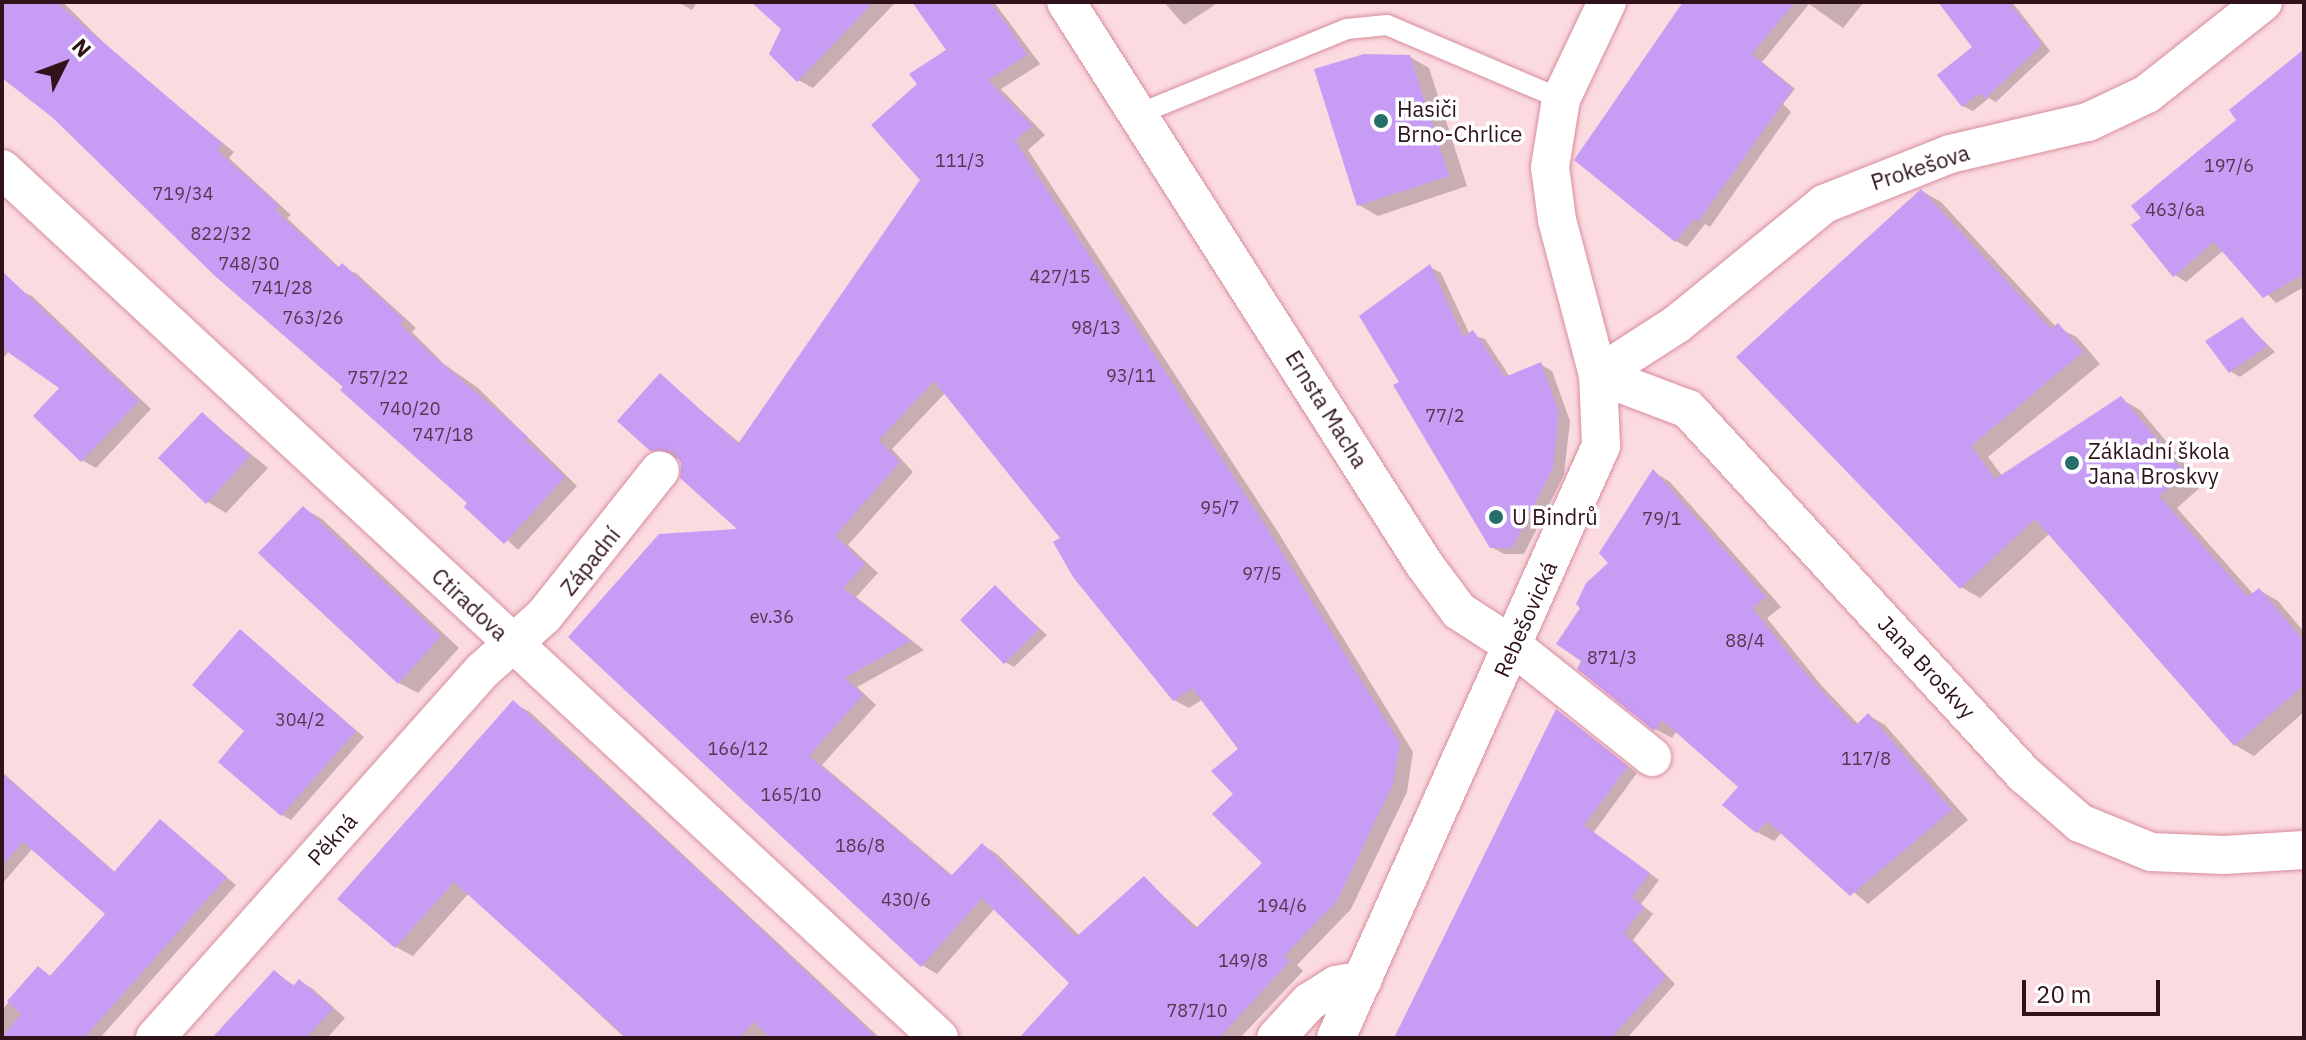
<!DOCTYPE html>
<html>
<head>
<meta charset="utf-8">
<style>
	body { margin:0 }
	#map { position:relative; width:2306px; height:1040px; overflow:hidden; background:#fbdae0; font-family:"IBM Plex Sans",sans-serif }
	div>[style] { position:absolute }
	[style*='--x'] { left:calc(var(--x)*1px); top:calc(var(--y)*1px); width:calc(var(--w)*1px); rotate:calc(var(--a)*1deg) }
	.shadow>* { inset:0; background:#0003 }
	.building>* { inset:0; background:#c79cf4 }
	.roads { filter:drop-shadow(0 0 2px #d88d9d) drop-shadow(0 0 2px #d88d9d) }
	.service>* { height:20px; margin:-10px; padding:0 10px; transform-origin:10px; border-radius:10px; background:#fff }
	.minor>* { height:38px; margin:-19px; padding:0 19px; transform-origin:19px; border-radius:19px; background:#fff }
	.dots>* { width:22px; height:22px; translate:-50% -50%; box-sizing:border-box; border:4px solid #fff; border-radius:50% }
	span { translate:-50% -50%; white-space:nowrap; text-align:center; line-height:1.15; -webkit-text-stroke:7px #fff; paint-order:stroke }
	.number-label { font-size:18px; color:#563550 }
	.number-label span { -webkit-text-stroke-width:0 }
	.poi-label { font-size:22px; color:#30131a }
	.left { translate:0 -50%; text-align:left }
	.street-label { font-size:22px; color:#30131a }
	.frame { position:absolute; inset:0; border:4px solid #30131a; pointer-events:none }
	.north { position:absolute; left:24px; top:24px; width:80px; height:80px; -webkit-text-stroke:6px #fff; paint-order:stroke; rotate:48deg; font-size:22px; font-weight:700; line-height:32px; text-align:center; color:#30131a }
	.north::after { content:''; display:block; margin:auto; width:28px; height:36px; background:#30131a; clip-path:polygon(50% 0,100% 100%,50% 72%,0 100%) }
	.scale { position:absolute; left:2022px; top:980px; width:138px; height:36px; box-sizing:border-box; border:4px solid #30131a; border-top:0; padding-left:10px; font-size:24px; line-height:28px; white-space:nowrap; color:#30131a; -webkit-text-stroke:6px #fff; paint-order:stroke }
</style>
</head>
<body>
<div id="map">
	<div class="shadow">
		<div style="clip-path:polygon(2px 2px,63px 2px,125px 64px,234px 152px,229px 158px,291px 215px,287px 218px,340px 268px,356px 273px,416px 328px,412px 332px,444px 364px,478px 388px,577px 486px,518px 550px,2px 68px)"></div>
		<div style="clip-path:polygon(678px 2px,697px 2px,692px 10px)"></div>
		<div style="clip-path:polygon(753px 2px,896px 2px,813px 88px,798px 80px,784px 28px)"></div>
		<div style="clip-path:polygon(evenodd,914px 2px,994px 2px,1040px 64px,1001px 89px,1045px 135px,1028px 150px,1278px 532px,1413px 752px,1407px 792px,1351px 909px,1297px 965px,1303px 971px,1240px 1038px,1021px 1038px,1071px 983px,995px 908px,937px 974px,922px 965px,571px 637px,742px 531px,681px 460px,651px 449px,660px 376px,741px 444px,922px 180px,920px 85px,949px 51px,914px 2px,946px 392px,1062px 538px,1174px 700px,1189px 708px,1203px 699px,1241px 749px,1236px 794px,1265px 863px,1199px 929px,1144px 878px,1080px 936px,997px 854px,983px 845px,953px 876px,822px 765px,876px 705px,857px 687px,924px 650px,856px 597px,878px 573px,848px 545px,913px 472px,892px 449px,946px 392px)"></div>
		<div style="clip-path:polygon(1164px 2px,1219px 2px,1184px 25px)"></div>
		<div style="clip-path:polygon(1684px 2px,1864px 2px,1843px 28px,1809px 4px,1762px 62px,1795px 89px,1783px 104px,1791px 112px,1710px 227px,1705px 224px,1687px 247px,1676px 241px)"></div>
		<div style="clip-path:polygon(1940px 2px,2012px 2px,2050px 51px,1996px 102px,1989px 98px,1973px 111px,1963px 106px,1975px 48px)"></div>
		<div style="clip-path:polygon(2304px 51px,2304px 287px,2276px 303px,2224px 250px,2186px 282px,2175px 275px,2239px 120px)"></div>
		<div style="clip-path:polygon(1410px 57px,1429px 68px,1467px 186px,1378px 216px,1359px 205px)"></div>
		<div style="clip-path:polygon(1922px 191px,1941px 202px,2056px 327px,2077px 337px,2100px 364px,1988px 457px,2003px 477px,2121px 399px,2140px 410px,2203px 485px,2177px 508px,2254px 595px,2259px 590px,2278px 601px,2304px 632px,2304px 712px,2254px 756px,2235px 745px,2050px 533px,1980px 598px,1961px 587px)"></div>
		<div style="clip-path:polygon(1430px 267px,1441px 273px,1470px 335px,1485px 339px,1510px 377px,1540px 364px,1552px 371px,1570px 421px,1564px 475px,1524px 554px,1504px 554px,1491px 547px,1402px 383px)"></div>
		<div style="clip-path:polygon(2px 283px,32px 296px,151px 409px,96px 468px,82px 460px,62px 388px,9px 351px,2px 360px)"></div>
		<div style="clip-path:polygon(2242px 319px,2275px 352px,2240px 377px,2230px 371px)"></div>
		<div style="clip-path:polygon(202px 414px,268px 468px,226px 513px,208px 502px)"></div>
		<div style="clip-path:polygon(1654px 472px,1670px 482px,1781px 607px,1767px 618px,1821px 685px,1859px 725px,1868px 715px,1885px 725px,1968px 820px,1868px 904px,1782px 832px,1774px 841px,1757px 832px,1740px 786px,1677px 731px,1672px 738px,1655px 729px,1611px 564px)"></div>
		<div style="clip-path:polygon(303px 508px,322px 519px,459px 648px,418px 693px,399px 683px,261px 553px)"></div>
		<div style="clip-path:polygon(995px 587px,1047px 635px,1014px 667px,1005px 662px)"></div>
		<div style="clip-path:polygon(241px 632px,364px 737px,291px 820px,282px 815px,247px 731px)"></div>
		<div style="clip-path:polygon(513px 703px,530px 712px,880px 1038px,625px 1038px,469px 893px,413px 956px,396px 947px)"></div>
		<div style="clip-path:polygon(1557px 711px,1637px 773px,1593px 833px,1659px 880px,1641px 904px,1653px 914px,1633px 940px,1675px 984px,1627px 1038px,1398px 1038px)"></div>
		<div style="clip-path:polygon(2px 772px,116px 873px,160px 822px,236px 885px,100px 1038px,2px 1038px,2px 1010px,38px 968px,52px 977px,108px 913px,33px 848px,2px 884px)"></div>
		<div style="clip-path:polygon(274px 972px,295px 986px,300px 981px,313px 989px,345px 1018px,327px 1038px,215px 1038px)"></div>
	</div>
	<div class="building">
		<div style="clip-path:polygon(2px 2px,56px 2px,223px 144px,217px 150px,279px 206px,275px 210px,338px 268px,342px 263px,404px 320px,400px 324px,431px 354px,528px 437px,525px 440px,565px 477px,504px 544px,464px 507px,467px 503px,340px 390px,343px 387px,215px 276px,53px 118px,2px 78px)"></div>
		<div style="clip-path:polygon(751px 2px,874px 2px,797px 82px,769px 54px,781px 29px)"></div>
		<div style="clip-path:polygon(evenodd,912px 2px,990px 2px,1009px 28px,1027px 55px,988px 80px,1032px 126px,1015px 141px,1263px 522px,1400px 743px,1393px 784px,1337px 901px,1284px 956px,1290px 961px,1219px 1038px,1019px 1038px,1069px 983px,982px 898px,921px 967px,568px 637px,659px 534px,737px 529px,680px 478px,681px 463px,674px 453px,650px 451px,617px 421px,660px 373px,738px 444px,920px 180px,871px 125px,917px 84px,909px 74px,946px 50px,912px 2px,934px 381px,1060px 538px,1053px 542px,1073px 577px,1173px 701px,1192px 688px,1238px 749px,1211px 771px,1233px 794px,1212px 814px,1262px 863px,1195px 929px,1144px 876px,1076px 937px,982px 843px,951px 876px,809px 756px,863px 695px,845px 678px,911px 641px,843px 588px,865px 564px,835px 536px,900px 462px,879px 440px,934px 381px)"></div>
		<div style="clip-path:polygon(1683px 2px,1795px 2px,1752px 54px,1793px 89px,1698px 222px,1694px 219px,1675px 242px,1574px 160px)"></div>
		<div style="clip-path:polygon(1938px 2px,2009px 2px,2042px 45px,1985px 99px,1980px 93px,1962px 107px,1937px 75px,1972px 47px)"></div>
		<div style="clip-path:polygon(2304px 49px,2304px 274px,2263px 298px,2214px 242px,2173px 277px,2131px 225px,2141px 218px,2131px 206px,2236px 120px,2229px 110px)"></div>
		<div style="clip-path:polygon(1364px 54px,1410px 55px,1449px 176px,1357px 206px,1314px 69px)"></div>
		<div style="clip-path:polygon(1921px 189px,2051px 329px,2058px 323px,2083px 352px,1971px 446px,1995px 479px,2121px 396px,2185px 473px,2159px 496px,2248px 597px,2259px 588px,2304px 641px,2304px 685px,2234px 746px,2035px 519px,1960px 589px,1736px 357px)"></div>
		<div style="clip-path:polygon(1430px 264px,1463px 337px,1473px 330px,1505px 377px,1541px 362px,1559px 413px,1553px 468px,1512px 548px,1490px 548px,1393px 385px,1399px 382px,1359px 316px)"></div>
		<div style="clip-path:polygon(2px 271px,139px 401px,81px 462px,33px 416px,59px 388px,2px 348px)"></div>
		<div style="clip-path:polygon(2242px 317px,2267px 346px,2229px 373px,2205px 341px)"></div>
		<div style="clip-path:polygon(202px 412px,250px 456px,206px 504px,158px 458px)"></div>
		<div style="clip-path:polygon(1653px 469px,1766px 597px,1752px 608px,1805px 673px,1855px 726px,1868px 713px,1952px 810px,1850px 896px,1767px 821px,1756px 833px,1722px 805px,1738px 787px,1662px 720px,1654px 731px,1577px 669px,1581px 661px,1556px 644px,1580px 608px,1576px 604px,1586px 583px,1608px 563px,1599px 553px)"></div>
		<div style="clip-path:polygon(303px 506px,441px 636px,398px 684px,258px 553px)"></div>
		<div style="clip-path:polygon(995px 585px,1039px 629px,1004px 664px,960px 620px)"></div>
		<div style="clip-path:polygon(240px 629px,356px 731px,281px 816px,218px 762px,244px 731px,192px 685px)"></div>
		<div style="clip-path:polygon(513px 700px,706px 878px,877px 1038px,771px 1038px,754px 1022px,739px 1038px,627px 1038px,454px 882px,395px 948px,337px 899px)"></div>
		<div style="clip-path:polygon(1556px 709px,1628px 766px,1584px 825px,1650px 873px,1632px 897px,1644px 907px,1624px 933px,1666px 977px,1611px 1038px,1394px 1038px)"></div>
		<div style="clip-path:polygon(2px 773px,114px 872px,160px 819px,227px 877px,84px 1038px,2px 1038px,21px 1014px,7px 1001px,38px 966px,50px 976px,105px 914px,23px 842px,2px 866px)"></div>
		<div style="clip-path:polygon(274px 970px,293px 986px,299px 979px,333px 1009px,306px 1038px,212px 1038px)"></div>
	</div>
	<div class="roads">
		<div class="service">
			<div style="--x:1141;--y:113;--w:222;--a:-22.2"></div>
			<div style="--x:1347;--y:29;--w:40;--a:-5.7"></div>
			<div style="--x:1387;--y:25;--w:189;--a:23"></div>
		</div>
		<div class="minor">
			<div style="--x:1066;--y:2;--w:666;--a:57.5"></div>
			<div style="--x:1424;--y:564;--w:59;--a:53.3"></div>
			<div style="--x:1459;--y:611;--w:64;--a:32.9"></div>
			<div style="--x:1513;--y:646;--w:178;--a:38.6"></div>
			<div style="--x:2;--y:169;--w:1278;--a:42.84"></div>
			<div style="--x:1598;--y:375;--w:96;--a:20.7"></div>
			<div style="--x:1688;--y:409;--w:499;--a:47.4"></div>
			<div style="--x:2026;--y:776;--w:72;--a:41"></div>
			<div style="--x:2080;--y:823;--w:77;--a:22.2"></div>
			<div style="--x:2151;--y:852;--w:73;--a:2.4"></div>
			<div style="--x:2224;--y:855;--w:80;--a:-3.6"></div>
			<div style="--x:1598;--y:375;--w:94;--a:-32.8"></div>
			<div style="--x:1677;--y:324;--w:190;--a:-39.2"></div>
			<div style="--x:1824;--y:204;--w:136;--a:-21.6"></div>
			<div style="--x:1950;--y:154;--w:142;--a:-13.1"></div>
			<div style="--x:2088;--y:122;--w:65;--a:-25.4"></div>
			<div style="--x:2147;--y:94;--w:148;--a:-38.4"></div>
			<div style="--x:155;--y:1038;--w:493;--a:-48.3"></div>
			<div style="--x:483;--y:670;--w:81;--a:-41.5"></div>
			<div style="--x:544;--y:616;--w:186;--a:-51.5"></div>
			<div style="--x:1276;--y:1038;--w:49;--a:-47.5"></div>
			<div style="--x:1309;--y:1002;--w:32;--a:-32"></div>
			<div style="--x:1336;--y:985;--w:27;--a:-10"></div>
			<div style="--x:1336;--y:1038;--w:649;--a:-65.89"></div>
			<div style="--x:1601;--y:446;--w:71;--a:-92.4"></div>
			<div style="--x:1598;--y:375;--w:160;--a:-104.8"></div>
			<div style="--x:1557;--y:220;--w:53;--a:-97.5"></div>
			<div style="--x:1550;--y:167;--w:69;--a:-80.8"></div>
			<div style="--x:1561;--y:99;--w:107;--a:-64.6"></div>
		</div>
	</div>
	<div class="dots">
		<div style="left:1381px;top:121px;background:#266f68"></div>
		<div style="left:2072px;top:463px;background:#266f68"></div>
		<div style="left:1496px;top:517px;background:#266f68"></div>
	</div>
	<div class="number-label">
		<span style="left:960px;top:161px">111/3</span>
		<span style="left:2229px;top:166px">197/6</span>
		<span style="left:183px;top:194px">719/34</span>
		<span style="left:2175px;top:210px">463/6a</span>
		<span style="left:221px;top:234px">822/32</span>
		<span style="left:249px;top:264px">748/30</span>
		<span style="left:1060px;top:277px">427/15</span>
		<span style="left:282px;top:288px">741/28</span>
		<span style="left:313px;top:318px">763/26</span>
		<span style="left:1096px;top:328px">98/13</span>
		<span style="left:1131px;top:376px">93/11</span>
		<span style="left:378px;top:378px">757/22</span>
		<span style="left:410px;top:409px">740/20</span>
		<span style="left:1445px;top:416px">77/2</span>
		<span style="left:443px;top:435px">747/18</span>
		<span style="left:1220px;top:508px">95/7</span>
		<span style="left:1662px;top:519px">79/1</span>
		<span style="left:1262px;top:574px">97/5</span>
		<span style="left:772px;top:617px">ev.36</span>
		<span style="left:1745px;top:641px">88/4</span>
		<span style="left:1612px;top:658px">871/3</span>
		<span style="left:300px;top:720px">304/2</span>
		<span style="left:738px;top:749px">166/12</span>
		<span style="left:1866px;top:759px">117/8</span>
		<span style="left:791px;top:795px">165/10</span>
		<span style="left:860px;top:846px">186/8</span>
		<span style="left:906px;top:900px">430/6</span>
		<span style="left:1282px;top:906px">194/6</span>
		<span style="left:1243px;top:961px">149/8</span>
		<span style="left:1197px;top:1011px">787/10</span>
	</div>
	<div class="poi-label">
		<span class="left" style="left:1397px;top:121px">Hasiči<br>Brno-Chrlice</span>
		<span class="left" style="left:2088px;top:463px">Základní škola<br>Jana Broskvy</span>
		<span class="left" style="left:1512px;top:517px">U Bindrů</span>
	</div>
	<div class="street-label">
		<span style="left:1920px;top:167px;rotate:-18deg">Prokešova</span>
		<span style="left:1327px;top:409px;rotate:58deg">Ernsta Macha</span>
		<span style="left:590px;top:561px;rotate:-51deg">Západní</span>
		<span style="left:470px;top:604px;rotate:43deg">Ctiradova</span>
		<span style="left:1525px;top:619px;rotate:-66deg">Rebešovická</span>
		<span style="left:1927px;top:667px;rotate:47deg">Jana Broskvy</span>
		<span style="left:332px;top:839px;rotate:-48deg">Pěkná</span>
	</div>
	<div class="frame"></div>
	<div class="north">N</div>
	<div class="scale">20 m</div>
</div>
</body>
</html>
